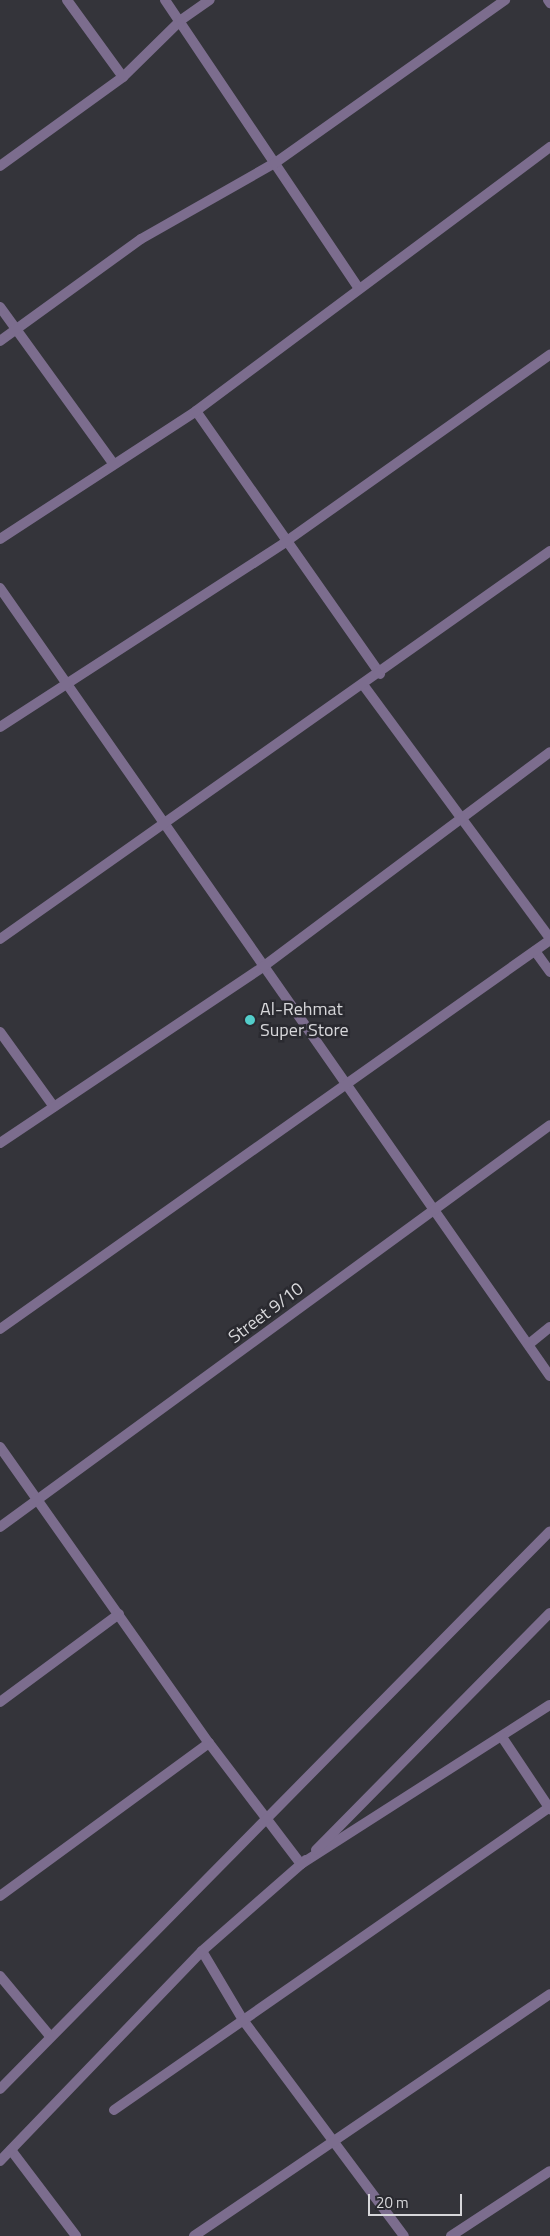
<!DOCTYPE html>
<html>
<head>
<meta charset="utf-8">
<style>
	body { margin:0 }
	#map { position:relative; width:550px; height:2236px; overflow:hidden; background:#34343a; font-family:"Titillium Web",sans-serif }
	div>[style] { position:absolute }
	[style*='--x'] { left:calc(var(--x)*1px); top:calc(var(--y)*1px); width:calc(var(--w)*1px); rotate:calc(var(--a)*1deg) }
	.street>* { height:10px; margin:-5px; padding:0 5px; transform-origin:5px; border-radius:5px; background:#7c6d8e }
	.dots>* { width:14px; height:14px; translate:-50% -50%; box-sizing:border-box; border:2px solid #2a2a30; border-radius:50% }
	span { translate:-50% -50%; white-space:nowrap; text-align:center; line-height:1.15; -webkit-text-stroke:5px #2a2a30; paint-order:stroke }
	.poi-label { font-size:18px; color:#d7d7da }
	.left { translate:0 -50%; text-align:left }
	.street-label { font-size:18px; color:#d7d7da }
	.scale { position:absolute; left:368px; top:2194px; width:94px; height:22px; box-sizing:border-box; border:2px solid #d7d7da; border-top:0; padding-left:6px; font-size:15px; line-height:18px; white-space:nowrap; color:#d7d7da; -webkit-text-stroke:4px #2a2a30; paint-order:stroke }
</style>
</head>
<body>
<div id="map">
	<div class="street">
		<div style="--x:67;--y:0;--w:95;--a:54"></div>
		<div style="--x:165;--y:0;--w:346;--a:56.1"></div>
		<div style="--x:548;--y:0;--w:4;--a:56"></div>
		<div style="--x:0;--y:166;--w:152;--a:-35.9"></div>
		<div style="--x:123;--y:77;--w:81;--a:-44.5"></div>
		<div style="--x:181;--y:20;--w:35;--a:-35"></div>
		<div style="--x:0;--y:307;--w:191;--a:54.1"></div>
		<div style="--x:0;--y:341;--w:174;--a:-35.9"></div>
		<div style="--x:141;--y:239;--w:154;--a:-29.6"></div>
		<div style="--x:275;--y:163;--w:282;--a:-35.3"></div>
		<div style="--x:196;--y:411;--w:321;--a:55"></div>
		<div style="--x:0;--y:539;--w:234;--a:-33.1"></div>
		<div style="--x:196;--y:411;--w:442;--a:-36.7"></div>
		<div style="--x:0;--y:588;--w:961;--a:55.09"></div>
		<div style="--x:364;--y:686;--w:313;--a:53.6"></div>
		<div style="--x:0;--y:727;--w:338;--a:-32.9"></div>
		<div style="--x:284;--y:543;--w:326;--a:-35.3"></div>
		<div style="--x:0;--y:939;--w:673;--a:-35.2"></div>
		<div style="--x:535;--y:951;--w:26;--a:54"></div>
		<div style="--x:0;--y:1032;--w:92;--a:54.2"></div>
		<div style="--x:0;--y:1143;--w:318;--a:-33.8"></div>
		<div style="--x:264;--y:966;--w:357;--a:-36.8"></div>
		<div style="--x:0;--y:1329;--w:674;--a:-35.27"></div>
		<div style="--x:529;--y:1344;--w:27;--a:-39"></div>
		<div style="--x:0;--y:1447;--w:362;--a:54.8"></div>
		<div style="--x:209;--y:1743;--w:152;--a:52.8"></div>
		<div style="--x:301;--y:1864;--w:295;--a:-32.6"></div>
		<div style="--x:0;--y:1527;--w:681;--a:-36.16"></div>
		<div style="--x:0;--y:1702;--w:148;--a:-36.5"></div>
		<div style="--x:502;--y:1737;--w:87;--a:56.3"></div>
		<div style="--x:316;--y:1850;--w:333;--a:-45.4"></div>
		<div style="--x:0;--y:1896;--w:259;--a:-36.2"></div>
		<div style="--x:202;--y:1951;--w:80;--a:59.3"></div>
		<div style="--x:243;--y:2020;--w:269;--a:53.3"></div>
		<div style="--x:0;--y:1976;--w:78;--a:50.2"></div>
		<div style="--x:0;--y:2089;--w:783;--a:-45.41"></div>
		<div style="--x:114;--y:2110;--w:531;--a:-34.8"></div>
		<div style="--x:11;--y:2150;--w:108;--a:52.9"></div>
		<div style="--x:0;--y:2161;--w:291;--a:-46.1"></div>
		<div style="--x:202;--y:1951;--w:138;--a:-41.2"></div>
		<div style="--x:194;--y:2236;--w:430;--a:-34.2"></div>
		<div style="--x:451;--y:2236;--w:118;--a:-33.3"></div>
	</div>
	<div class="dots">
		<div style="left:250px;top:1020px;background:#53cdca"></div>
	</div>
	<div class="poi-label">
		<span class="left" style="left:260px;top:1020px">Al-Rehmat<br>Super Store</span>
	</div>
	<div class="street-label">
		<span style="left:266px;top:1313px;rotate:-37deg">Street 9/10</span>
	</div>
	<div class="scale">20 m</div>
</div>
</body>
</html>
